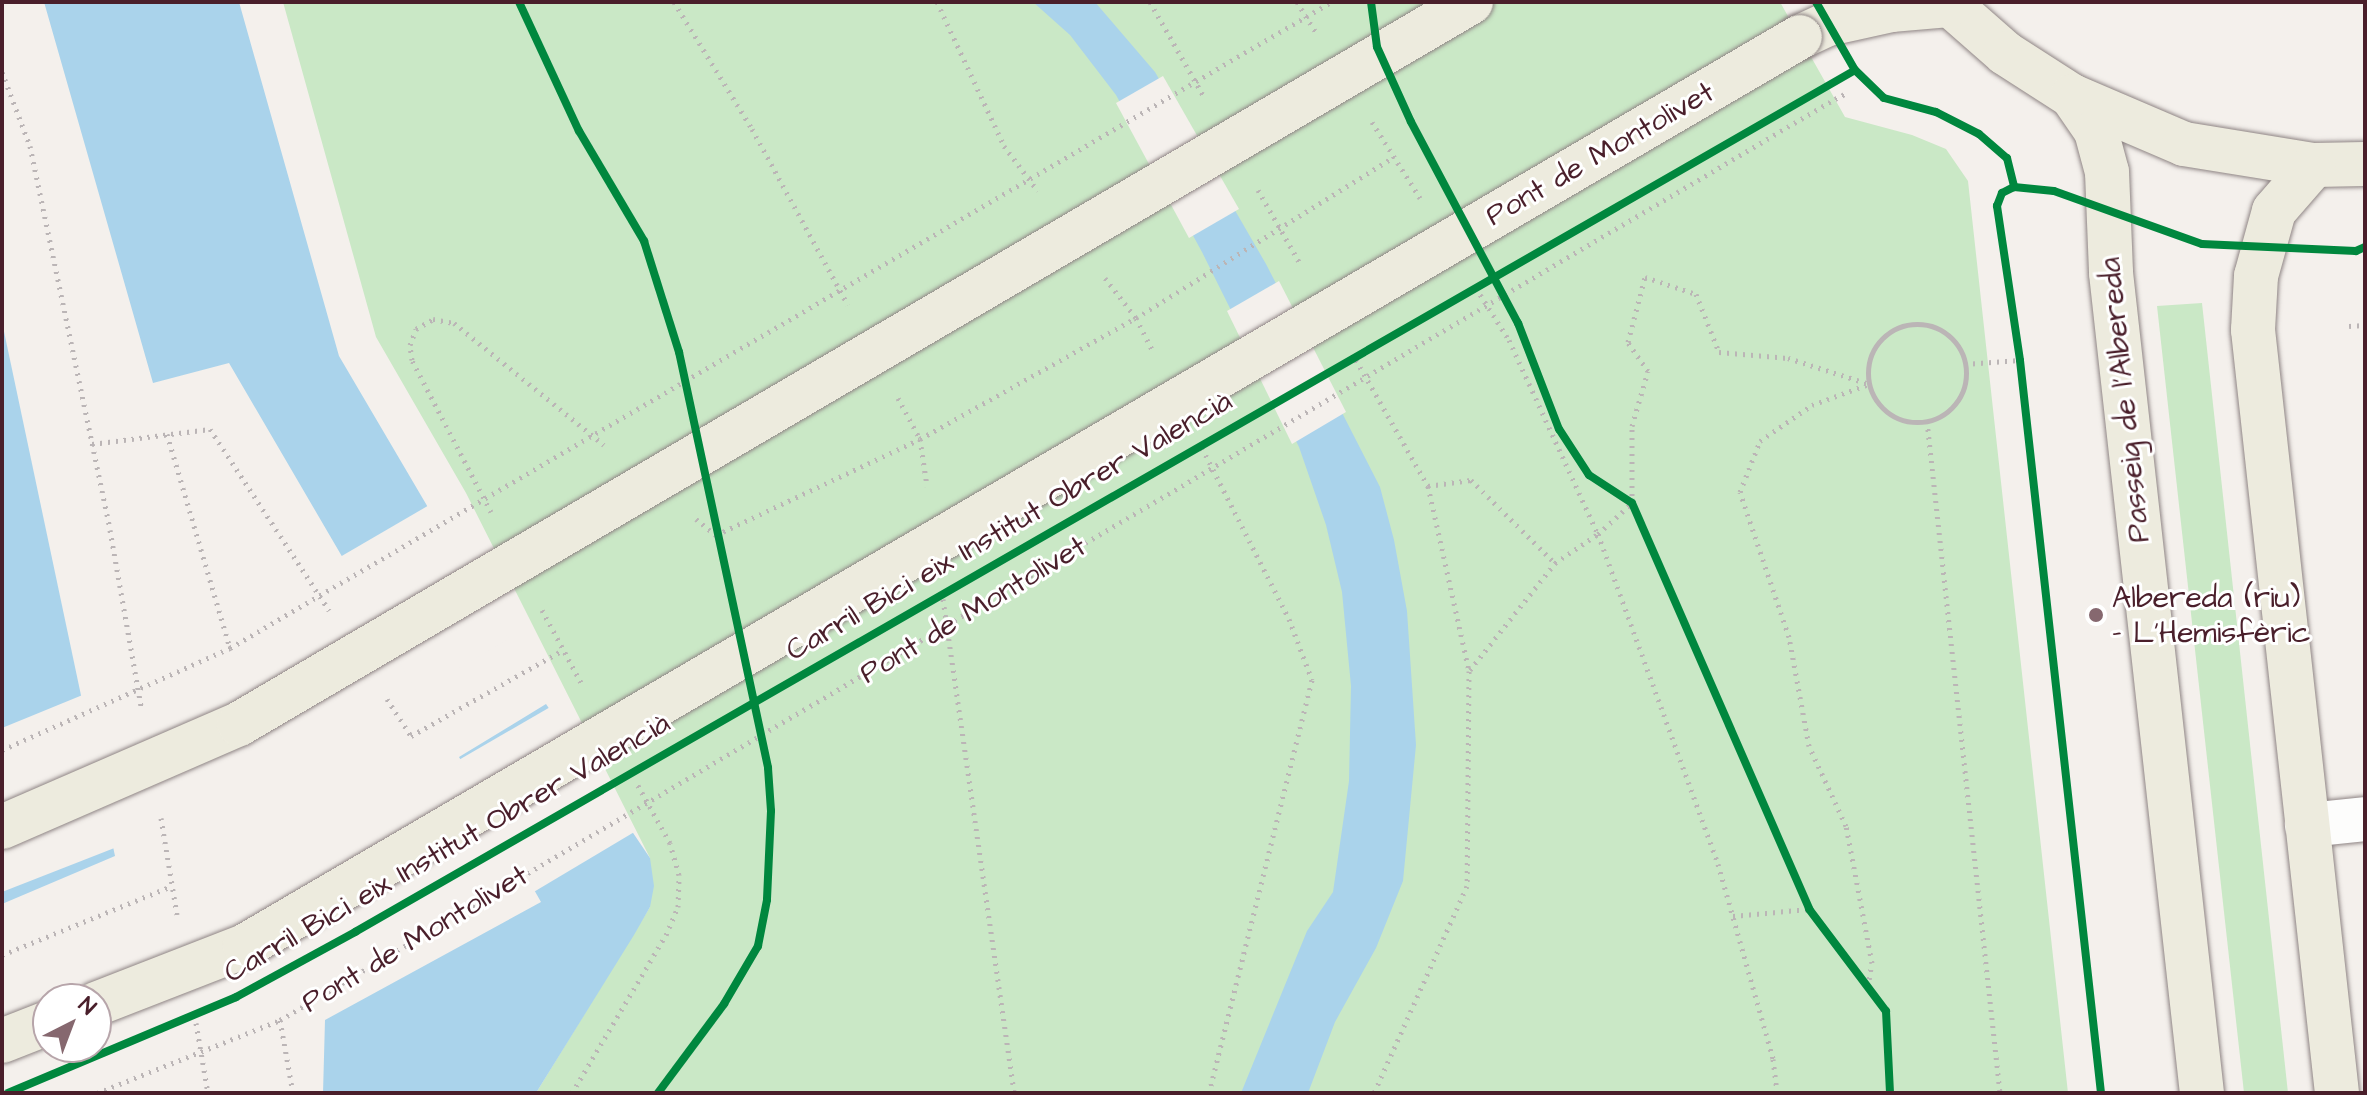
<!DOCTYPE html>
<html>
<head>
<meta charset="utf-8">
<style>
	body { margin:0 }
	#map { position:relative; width:2367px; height:1095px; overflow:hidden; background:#f4f0ec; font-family:"Architects Daughter",sans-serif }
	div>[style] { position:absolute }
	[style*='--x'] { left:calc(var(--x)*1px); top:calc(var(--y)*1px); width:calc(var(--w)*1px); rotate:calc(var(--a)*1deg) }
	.green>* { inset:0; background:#cae8c6 }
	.water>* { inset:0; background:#aad3eb }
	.pier>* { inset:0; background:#f4f0ec }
	.path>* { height:5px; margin-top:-2.5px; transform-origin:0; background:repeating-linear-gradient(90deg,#bbb5b6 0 2px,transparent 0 8px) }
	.path>.ring { margin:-2.5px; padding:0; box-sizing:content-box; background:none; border:5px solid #bbb5b6; border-radius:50% }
	.roads { filter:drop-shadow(0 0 2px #8f8585) drop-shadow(0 0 2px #8f8585) }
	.minor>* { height:44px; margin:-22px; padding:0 22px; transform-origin:22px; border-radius:22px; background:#fdfdfc }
	.major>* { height:44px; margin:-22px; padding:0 22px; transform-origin:22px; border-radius:22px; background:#edebde }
	.path-bridge>* { height:5px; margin-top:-2.5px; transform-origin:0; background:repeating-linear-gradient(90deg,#bbb5b6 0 2px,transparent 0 8px) }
	.bridges { filter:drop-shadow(0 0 2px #8f8585) drop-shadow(0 0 2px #8f8585) }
	.major-bridge>* { height:44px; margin:-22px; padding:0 22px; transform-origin:22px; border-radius:22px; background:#edebde }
	.cycleway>* { height:8px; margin:-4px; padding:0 4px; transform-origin:4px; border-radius:4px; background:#00873e }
	.dots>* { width:22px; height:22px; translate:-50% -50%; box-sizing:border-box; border:4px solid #fff; border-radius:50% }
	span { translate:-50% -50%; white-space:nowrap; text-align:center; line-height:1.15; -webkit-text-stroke:6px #fff; paint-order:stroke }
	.street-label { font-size:30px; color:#4a1f2b }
	.poi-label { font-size:30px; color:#4a1f2b }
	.left { translate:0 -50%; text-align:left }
	.frame { position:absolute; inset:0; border:4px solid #4a1f2b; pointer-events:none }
	.north { position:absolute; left:32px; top:983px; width:80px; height:80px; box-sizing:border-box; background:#fff; border:2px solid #b7a5aa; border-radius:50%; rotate:42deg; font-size:22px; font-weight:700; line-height:32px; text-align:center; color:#4a1f2b }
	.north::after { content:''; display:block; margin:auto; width:28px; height:36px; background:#86686f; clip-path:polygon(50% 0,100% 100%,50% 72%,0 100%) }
</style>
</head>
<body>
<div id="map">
	<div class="green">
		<div style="clip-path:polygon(283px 2px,1780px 2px,1845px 117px,1912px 135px,1946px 149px,1968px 181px,2068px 1093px,536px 1093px,650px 907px,650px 858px,466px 493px,376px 337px)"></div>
		<div style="clip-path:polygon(2202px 303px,2288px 1093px,2244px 1093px,2157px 306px)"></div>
	</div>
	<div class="water">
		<div style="clip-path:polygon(44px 2px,239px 2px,339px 356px,506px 640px,420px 690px,229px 363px,153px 383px)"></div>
		<div style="clip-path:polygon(1033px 2px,1095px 2px,1155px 72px,1266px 264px,1380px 487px,1394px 540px,1407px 611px,1416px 745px,1403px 881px,1376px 948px,1335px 1022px,1308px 1093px,1241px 1093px,1307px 931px,1333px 892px,1349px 781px,1351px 686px,1342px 592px,1326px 525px,1299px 447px,1202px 252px,1116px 95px,1070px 35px)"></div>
		<div style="clip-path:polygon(2px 322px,115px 856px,2px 904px)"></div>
		<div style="clip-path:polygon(546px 704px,650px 858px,654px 886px,650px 907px,634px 935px,536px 1093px,323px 1093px,325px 1020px,541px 902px,459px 757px)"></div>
	</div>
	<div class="pier">
		<div style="clip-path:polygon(1163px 76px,1239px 209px,1189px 238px,1116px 103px)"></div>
		<div style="clip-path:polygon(1279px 281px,1346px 412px,1292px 444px,1227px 311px)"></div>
		<div style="clip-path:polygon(431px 504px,509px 639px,417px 693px,340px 557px)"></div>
		<div style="clip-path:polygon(85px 694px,117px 847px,2px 892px,2px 728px)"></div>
		<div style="clip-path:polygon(552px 706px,636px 831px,532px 893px,457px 761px)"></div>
		<div style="clip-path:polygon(evenodd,134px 955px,139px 959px,155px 1089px,144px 1093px,2px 1093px,2px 1010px,134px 955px,48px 999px,96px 999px,96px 1047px,48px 1047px,48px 999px)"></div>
	</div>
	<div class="path">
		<div style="--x:674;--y:2;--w:149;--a:58.4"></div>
		<div style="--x:752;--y:129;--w:200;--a:61.4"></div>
		<div style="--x:937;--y:2;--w:159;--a:65"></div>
		<div style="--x:1004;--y:146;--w:56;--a:52.9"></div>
		<div style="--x:1150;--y:2;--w:107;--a:60.3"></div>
		<div style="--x:1297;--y:2;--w:36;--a:58"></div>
		<div style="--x:2;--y:72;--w:79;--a:69.3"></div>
		<div style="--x:30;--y:146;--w:392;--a:78.2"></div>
		<div style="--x:110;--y:530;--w:179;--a:80"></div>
		<div style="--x:1835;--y:99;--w:11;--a:-27"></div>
		<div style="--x:1372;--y:122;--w:90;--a:57.7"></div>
		<div style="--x:1258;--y:190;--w:86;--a:60.2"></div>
		<div style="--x:1105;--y:278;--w:51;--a:52.2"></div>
		<div style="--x:1136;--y:318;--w:39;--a:63"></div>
		<div style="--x:1476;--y:288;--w:62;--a:57.6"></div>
		<div style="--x:1509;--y:340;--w:213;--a:65.4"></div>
		<div style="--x:1598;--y:534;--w:351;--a:70"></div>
		<div style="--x:1718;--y:864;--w:203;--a:74.2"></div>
		<div style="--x:1773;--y:1059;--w:34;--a:83"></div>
		<div class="ring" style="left:1868px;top:324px;width:93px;height:93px"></div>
		<div style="--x:2349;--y:326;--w:16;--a:-4"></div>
		<div style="--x:1356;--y:360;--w:145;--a:60.3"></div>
		<div style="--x:1428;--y:486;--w:189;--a:77.5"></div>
		<div style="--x:1469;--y:671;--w:215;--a:90.5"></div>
		<div style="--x:1467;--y:886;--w:227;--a:114.2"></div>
		<div style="--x:1965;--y:364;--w:55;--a:-4.2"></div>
		<div style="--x:898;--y:398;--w:47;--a:61.8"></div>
		<div style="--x:920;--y:439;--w:48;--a:81.5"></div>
		<div style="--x:1927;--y:421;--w:676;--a:83.8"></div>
		<div style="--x:167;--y:434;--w:223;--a:73.6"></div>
		<div style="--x:92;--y:444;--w:119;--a:-7.2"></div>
		<div style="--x:210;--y:429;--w:217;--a:56.7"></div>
		<div style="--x:1202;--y:448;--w:192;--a:63"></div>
		<div style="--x:1289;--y:619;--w:65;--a:69.3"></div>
		<div style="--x:1312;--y:680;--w:426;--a:104"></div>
		<div style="--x:1428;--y:486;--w:43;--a:-7.9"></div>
		<div style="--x:1471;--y:480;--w:118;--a:44.7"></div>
		<div style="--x:491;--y:512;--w:171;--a:-117.5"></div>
		<div style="--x:412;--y:360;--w:15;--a:-98"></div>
		<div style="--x:410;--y:345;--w:17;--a:-69"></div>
		<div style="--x:416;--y:329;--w:20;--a:-30"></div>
		<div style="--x:433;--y:319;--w:21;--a:11"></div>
		<div style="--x:454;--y:323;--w:193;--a:39.1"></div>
		<div style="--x:696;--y:519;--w:26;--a:39"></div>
		<div style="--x:716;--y:535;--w:225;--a:-25.2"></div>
		<div style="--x:920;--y:439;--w:248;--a:-29.3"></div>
		<div style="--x:1136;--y:318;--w:304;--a:-32"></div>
		<div style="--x:943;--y:599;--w:499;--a:81.8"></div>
		<div style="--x:542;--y:610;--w:86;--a:61.7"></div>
		<div style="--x:1470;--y:670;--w:137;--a:-51.5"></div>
		<div style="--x:1555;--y:563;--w:52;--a:-34"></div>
		<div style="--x:1598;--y:534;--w:46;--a:-42.4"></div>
		<div style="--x:1632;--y:503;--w:77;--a:-90"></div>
		<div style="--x:1632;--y:426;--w:57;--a:-73.8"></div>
		<div style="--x:1648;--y:371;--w:35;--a:-125"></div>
		<div style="--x:1628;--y:342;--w:67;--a:-75.3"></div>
		<div style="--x:1645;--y:277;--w:54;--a:18.4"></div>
		<div style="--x:1696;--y:294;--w:62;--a:68.4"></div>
		<div style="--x:1719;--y:352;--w:69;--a:5"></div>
		<div style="--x:1788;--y:358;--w:85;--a:17.8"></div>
		<div style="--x:387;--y:699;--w:44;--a:57"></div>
		<div style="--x:411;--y:736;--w:175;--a:-29.5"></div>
		<div style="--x:161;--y:818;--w:98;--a:80.6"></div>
		<div style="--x:1733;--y:916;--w:76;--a:-5.3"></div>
		<div style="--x:2;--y:955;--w:183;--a:-22.1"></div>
		<div style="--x:1868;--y:987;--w:24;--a:-81"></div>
		<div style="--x:1872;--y:963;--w:139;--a:-100.7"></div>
		<div style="--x:1846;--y:826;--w:88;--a:-114.8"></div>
		<div style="--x:1809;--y:746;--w:111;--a:-100.4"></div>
		<div style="--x:1789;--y:637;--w:153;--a:-108.7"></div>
		<div style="--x:1740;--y:492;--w:55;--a:-68.6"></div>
		<div style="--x:1760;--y:441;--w:63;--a:-34.7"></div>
		<div style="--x:1812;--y:405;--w:61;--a:-20.2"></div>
		<div style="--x:280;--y:1020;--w:74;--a:79.9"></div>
		<div style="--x:196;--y:1023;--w:71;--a:80.3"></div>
		<div style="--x:572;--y:1093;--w:184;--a:-59.3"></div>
		<div style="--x:666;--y:935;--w:30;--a:-67"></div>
		<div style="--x:678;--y:907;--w:32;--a:-88"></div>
		<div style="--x:679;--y:875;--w:33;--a:-106"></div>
		<div style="--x:670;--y:843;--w:70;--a:-119.1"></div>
	</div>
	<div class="roads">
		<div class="minor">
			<div style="--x:2307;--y:825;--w:58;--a:-5.9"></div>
		</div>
		<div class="major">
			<div style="--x:1947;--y:2;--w:77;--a:41.3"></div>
			<div style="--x:2005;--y:53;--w:80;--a:32.7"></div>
			<div style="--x:2072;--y:96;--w:122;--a:23.2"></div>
			<div style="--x:2184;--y:144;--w:132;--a:9.2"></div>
			<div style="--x:2314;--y:165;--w:51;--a:-1.1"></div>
			<div style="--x:1800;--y:37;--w:31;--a:-25"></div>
			<div style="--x:1828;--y:24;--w:65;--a:-12.5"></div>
			<div style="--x:1891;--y:10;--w:58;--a:-4.9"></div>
			<div style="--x:2072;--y:96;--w:42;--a:55.6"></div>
			<div style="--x:2096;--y:131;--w:42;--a:75"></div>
			<div style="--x:2107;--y:172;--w:101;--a:87.7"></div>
			<div style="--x:2111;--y:273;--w:825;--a:83.67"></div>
			<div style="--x:2314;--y:165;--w:61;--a:131"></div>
			<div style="--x:2274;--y:211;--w:67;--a:105.5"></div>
			<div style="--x:2256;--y:276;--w:54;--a:93.2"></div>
			<div style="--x:2253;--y:330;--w:768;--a:83.72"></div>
			<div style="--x:2;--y:1041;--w:49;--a:-21.4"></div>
		</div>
	</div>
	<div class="path-bridge">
		<div style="--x:2;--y:750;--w:250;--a:-24.1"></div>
		<div style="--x:230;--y:648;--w:1277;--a:-30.4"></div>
		<div style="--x:97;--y:1093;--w:197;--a:-21.7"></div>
		<div style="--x:280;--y:1020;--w:1807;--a:-30.64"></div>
	</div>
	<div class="bridges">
		<div class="major-bridge">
			<div style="--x:2;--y:827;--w:258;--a:-23.5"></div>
			<div style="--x:239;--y:724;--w:1428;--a:-30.37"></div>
			<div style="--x:96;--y:1004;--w:160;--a:-21.3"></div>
			<div style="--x:245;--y:946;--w:1801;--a:-30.31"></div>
		</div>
	</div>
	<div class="cycleway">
		<div style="--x:519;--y:2;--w:142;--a:65.1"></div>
		<div style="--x:579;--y:131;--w:128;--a:59.4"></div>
		<div style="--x:644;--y:241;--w:116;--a:72.5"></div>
		<div style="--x:679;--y:352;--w:425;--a:77.9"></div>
		<div style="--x:768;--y:768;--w:43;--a:86"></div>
		<div style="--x:771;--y:811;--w:89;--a:92.6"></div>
		<div style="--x:767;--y:900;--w:47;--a:101.1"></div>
		<div style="--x:758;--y:946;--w:67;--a:120.4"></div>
		<div style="--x:724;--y:1004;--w:111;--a:126.6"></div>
		<div style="--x:1371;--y:2;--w:45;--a:82.4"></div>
		<div style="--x:1377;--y:47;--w:82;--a:65.6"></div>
		<div style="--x:1411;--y:122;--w:228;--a:62"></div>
		<div style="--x:1518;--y:323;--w:114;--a:68.9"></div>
		<div style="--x:1559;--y:429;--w:55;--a:56.9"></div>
		<div style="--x:1589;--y:475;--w:51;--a:33.1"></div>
		<div style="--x:1632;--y:503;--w:443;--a:66.4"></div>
		<div style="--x:1809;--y:909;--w:128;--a:53"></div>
		<div style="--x:1886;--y:1011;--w:82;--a:87.2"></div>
		<div style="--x:1816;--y:2;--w:78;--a:60.2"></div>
		<div style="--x:1855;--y:70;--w:40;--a:44"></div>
		<div style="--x:1884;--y:98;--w:54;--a:15.1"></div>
		<div style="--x:1936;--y:112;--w:48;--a:27.1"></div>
		<div style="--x:1979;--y:134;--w:37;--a:41"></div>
		<div style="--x:2007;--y:158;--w:30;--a:76"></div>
		<div style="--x:8;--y:1093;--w:247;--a:-22.8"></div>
		<div style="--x:236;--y:997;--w:136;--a:-28.6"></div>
		<div style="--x:355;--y:932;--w:1730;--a:-29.88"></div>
		<div style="--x:2101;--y:1093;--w:737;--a:-96.31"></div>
		<div style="--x:2020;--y:360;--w:156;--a:-98.5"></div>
		<div style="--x:1997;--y:206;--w:14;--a:-69"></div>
		<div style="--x:2002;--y:193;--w:13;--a:-27"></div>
		<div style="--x:2014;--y:187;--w:40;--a:5.7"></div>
		<div style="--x:2054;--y:191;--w:157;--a:19.7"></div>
		<div style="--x:2202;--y:244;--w:154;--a:2.6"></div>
		<div style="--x:2356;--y:251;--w:10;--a:-24"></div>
	</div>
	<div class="dots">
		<div style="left:2096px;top:615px;background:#86686f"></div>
	</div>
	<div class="street-label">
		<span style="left:1600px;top:154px;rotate:-30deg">Pont de Montolivet</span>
		<span style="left:2125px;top:400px;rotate:-96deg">Passeig de l'Albereda</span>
		<span style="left:1009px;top:526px;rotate:-30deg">Carril Bici eix Institut Obrer Valencià</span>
		<span style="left:973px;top:610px;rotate:-31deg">Pont de Montolivet</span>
		<span style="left:447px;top:848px;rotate:-30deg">Carril Bici eix Institut Obrer Valencià</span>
		<span style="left:415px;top:939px;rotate:-31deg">Pont de Montolivet</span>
	</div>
	<div class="poi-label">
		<span class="left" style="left:2112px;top:615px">Albereda (riu)<br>- L'Hemisfèric</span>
	</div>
	<div class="frame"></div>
	<div class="north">N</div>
</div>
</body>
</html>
